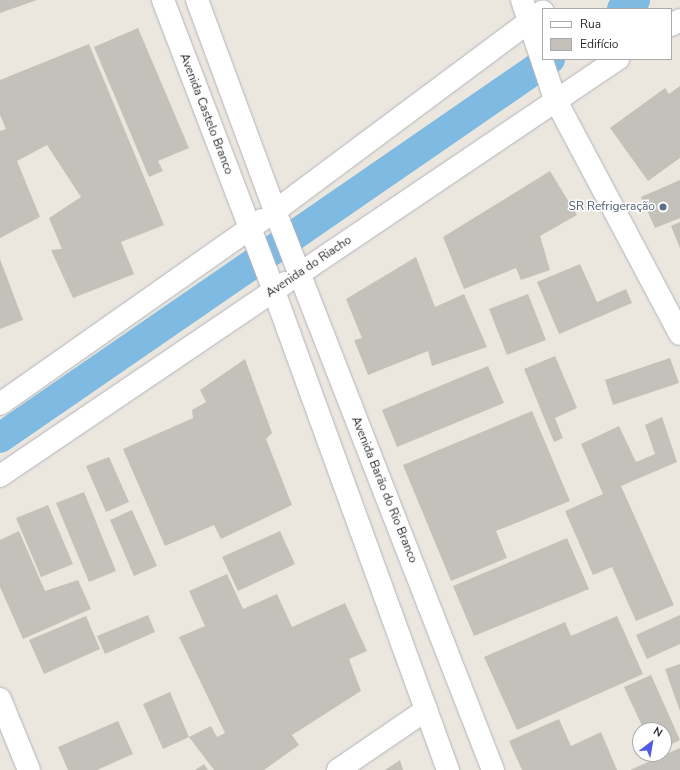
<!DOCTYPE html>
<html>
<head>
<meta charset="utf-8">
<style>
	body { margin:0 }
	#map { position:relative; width:680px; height:770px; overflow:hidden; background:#ebe7df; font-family:"Nunito Sans",sans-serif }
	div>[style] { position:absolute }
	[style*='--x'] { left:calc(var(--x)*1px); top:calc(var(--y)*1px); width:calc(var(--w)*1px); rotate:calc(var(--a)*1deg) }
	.canal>* { height:30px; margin:-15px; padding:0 15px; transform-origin:15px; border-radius:15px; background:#7ebae1 }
	.building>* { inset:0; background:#c4c1ba }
	.roads { filter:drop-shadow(0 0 1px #b2b3bd) drop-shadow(0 0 1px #b2b3bd) }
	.street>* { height:22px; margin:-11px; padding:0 11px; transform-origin:11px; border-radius:11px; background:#fff }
	.secondary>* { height:22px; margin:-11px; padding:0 11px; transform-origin:11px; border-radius:11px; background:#fff }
	.dots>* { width:11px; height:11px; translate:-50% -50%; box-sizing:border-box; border:2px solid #fff; border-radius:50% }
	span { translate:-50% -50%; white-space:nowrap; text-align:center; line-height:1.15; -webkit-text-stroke:3px #fff; paint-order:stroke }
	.street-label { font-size:12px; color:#2b2b2b }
	.service-label { font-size:12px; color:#4e5e75 }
	.right { translate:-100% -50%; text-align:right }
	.legend { position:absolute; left:542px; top:8px; width:130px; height:52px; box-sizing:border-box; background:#fff; border:1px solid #aaa; margin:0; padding:5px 7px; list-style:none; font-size:12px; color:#2b2b2b }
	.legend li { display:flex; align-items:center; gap:8px; height:20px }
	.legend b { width:20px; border:1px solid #aaa }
	.north { position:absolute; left:632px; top:722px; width:40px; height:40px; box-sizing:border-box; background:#fff; border:1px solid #aaa; border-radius:50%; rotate:31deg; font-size:11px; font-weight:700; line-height:16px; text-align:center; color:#2b2b2b }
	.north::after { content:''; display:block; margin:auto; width:14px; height:18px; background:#515be5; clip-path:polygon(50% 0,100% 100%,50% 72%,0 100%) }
</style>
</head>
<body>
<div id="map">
	<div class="canal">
		<div style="--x:622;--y:9;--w:16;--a:-35"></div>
		<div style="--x:0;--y:438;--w:668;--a:-34.57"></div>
	</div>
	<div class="building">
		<div style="clip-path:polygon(0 0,37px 0,0 13px)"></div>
		<div style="clip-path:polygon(138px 28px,189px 148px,158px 161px,163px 171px,149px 177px,94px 47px)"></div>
		<div style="clip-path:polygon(89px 44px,164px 225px,121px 242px,134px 274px,73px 298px,51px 250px,62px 249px,49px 218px,81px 197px,47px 145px,17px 161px,40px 217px,0 238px,0 131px,6px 129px,0 115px,0 80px)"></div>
		<div style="clip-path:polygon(680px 86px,680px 158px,648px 181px,610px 128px,665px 88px,669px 94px)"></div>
		<div style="clip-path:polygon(550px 171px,577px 215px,540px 236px,550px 270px,521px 280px,516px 268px,464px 289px,443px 237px)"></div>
		<div style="clip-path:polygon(680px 180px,680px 218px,655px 228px,641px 197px)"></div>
		<div style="clip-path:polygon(680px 222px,680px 248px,671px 226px)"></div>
		<div style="clip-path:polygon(416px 257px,435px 307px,464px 294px,487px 347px,432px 366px,428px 351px,368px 375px,354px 340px,362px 338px,346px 299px)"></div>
		<div style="clip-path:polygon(0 259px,23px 320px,0 329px)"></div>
		<div style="clip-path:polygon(580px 264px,597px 302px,626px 289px,632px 303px,559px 334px,537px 282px)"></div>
		<div style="clip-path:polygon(528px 294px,546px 340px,507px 355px,489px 309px)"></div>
		<div style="clip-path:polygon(555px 356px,577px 408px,555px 418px,563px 438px,554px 442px,524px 369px)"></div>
		<div style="clip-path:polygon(670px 358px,679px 383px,613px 405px,605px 380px)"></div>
		<div style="clip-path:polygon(245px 359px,272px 433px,266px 439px,292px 505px,221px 539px,214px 525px,165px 546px,123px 449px,193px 418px,192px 410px,206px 402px,200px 390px)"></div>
		<div style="clip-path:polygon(488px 366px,504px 403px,397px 447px,382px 410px)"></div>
		<div style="clip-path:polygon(532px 411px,570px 501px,496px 531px,507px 558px,451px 581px,403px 465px)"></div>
		<div style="clip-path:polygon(662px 417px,677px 462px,621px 486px,674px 605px,636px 621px,612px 567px,593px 575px,565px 511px,603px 494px,581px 444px,619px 426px,636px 462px,655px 454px,645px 425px)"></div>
		<div style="clip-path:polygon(109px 457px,129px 502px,106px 512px,86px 466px)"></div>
		<div style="clip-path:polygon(84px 492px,116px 571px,89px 582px,56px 503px)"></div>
		<div style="clip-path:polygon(48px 505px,73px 564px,41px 577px,16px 518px)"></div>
		<div style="clip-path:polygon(132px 510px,157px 566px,134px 576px,110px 520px)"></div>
		<div style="clip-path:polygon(19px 531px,45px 591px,78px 580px,91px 609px,23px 639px,0 587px,0 540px)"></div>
		<div style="clip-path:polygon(280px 531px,295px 564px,238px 591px,222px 557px)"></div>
		<div style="clip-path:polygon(567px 538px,589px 589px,474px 636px,453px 586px)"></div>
		<div style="clip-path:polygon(227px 574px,243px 609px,277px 594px,292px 627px,345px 603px,367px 651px,349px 659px,361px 691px,292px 735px,299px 745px,264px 770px,214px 770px,189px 737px,211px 726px,217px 737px,225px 733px,179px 637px,205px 626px,189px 591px)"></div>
		<div style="clip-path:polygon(148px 615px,155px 632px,105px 654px,97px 636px)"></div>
		<div style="clip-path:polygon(680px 615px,680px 644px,647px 659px,636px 635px)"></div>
		<div style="clip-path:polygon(86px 616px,100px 649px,44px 674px,29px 640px)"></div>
		<div style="clip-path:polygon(617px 616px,643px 674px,517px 730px,484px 657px,565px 622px,571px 636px)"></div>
		<div style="clip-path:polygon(680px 664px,680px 711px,665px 669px)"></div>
		<div style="clip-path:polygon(651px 675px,680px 740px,664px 748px,664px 730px,644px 730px,624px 687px)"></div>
		<div style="clip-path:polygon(170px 692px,189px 737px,163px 749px,143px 704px)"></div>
		<div style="clip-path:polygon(559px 719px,571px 746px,601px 732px,617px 770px,522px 770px,509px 741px)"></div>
		<div style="clip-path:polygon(118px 721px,133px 754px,97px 770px,68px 770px,58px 747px)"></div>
		<div style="clip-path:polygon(680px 748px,680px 770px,630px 770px)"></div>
		<div style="clip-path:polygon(400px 760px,403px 770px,385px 770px)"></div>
		<div style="clip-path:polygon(204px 764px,208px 770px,195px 770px)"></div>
	</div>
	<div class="roads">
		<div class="street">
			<div style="--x:522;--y:0;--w:104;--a:71.6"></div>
			<div style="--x:555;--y:99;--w:266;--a:62"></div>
			<div style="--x:671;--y:25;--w:10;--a:-29"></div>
			<div style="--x:275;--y:211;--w:334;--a:-36.7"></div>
			<div style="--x:299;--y:274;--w:385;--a:-34"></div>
			<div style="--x:0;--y:699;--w:77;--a:67.8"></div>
			<div style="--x:338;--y:770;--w:107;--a:-34.3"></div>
		</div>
		<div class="secondary">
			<div style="--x:163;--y:0;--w:291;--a:69.1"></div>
			<div style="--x:267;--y:272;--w:530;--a:70.03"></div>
			<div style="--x:197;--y:0;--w:225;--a:69.7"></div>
			<div style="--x:275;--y:211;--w:600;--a:68.7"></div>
			<div style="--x:0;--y:404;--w:320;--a:-35.1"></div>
			<div style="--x:0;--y:476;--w:344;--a:-34.1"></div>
		</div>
	</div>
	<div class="dots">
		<div style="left:663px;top:207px;background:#5c6f8a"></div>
	</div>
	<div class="street-label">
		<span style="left:206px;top:114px;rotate:69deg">Avenida Castelo Branco</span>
		<span style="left:309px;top:267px;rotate:-34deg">Avenida do Riacho</span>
		<span style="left:384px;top:490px;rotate:68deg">Avenida Barão do Rio Branco</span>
	</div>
	<div class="service-label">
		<span class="right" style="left:655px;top:207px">SR Refrigeração</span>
	</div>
	<ul class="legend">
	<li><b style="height:5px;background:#fff"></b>Rua</li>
	<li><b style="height:11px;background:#c4c1ba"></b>Edifício</li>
	</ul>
	<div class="north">N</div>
</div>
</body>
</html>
